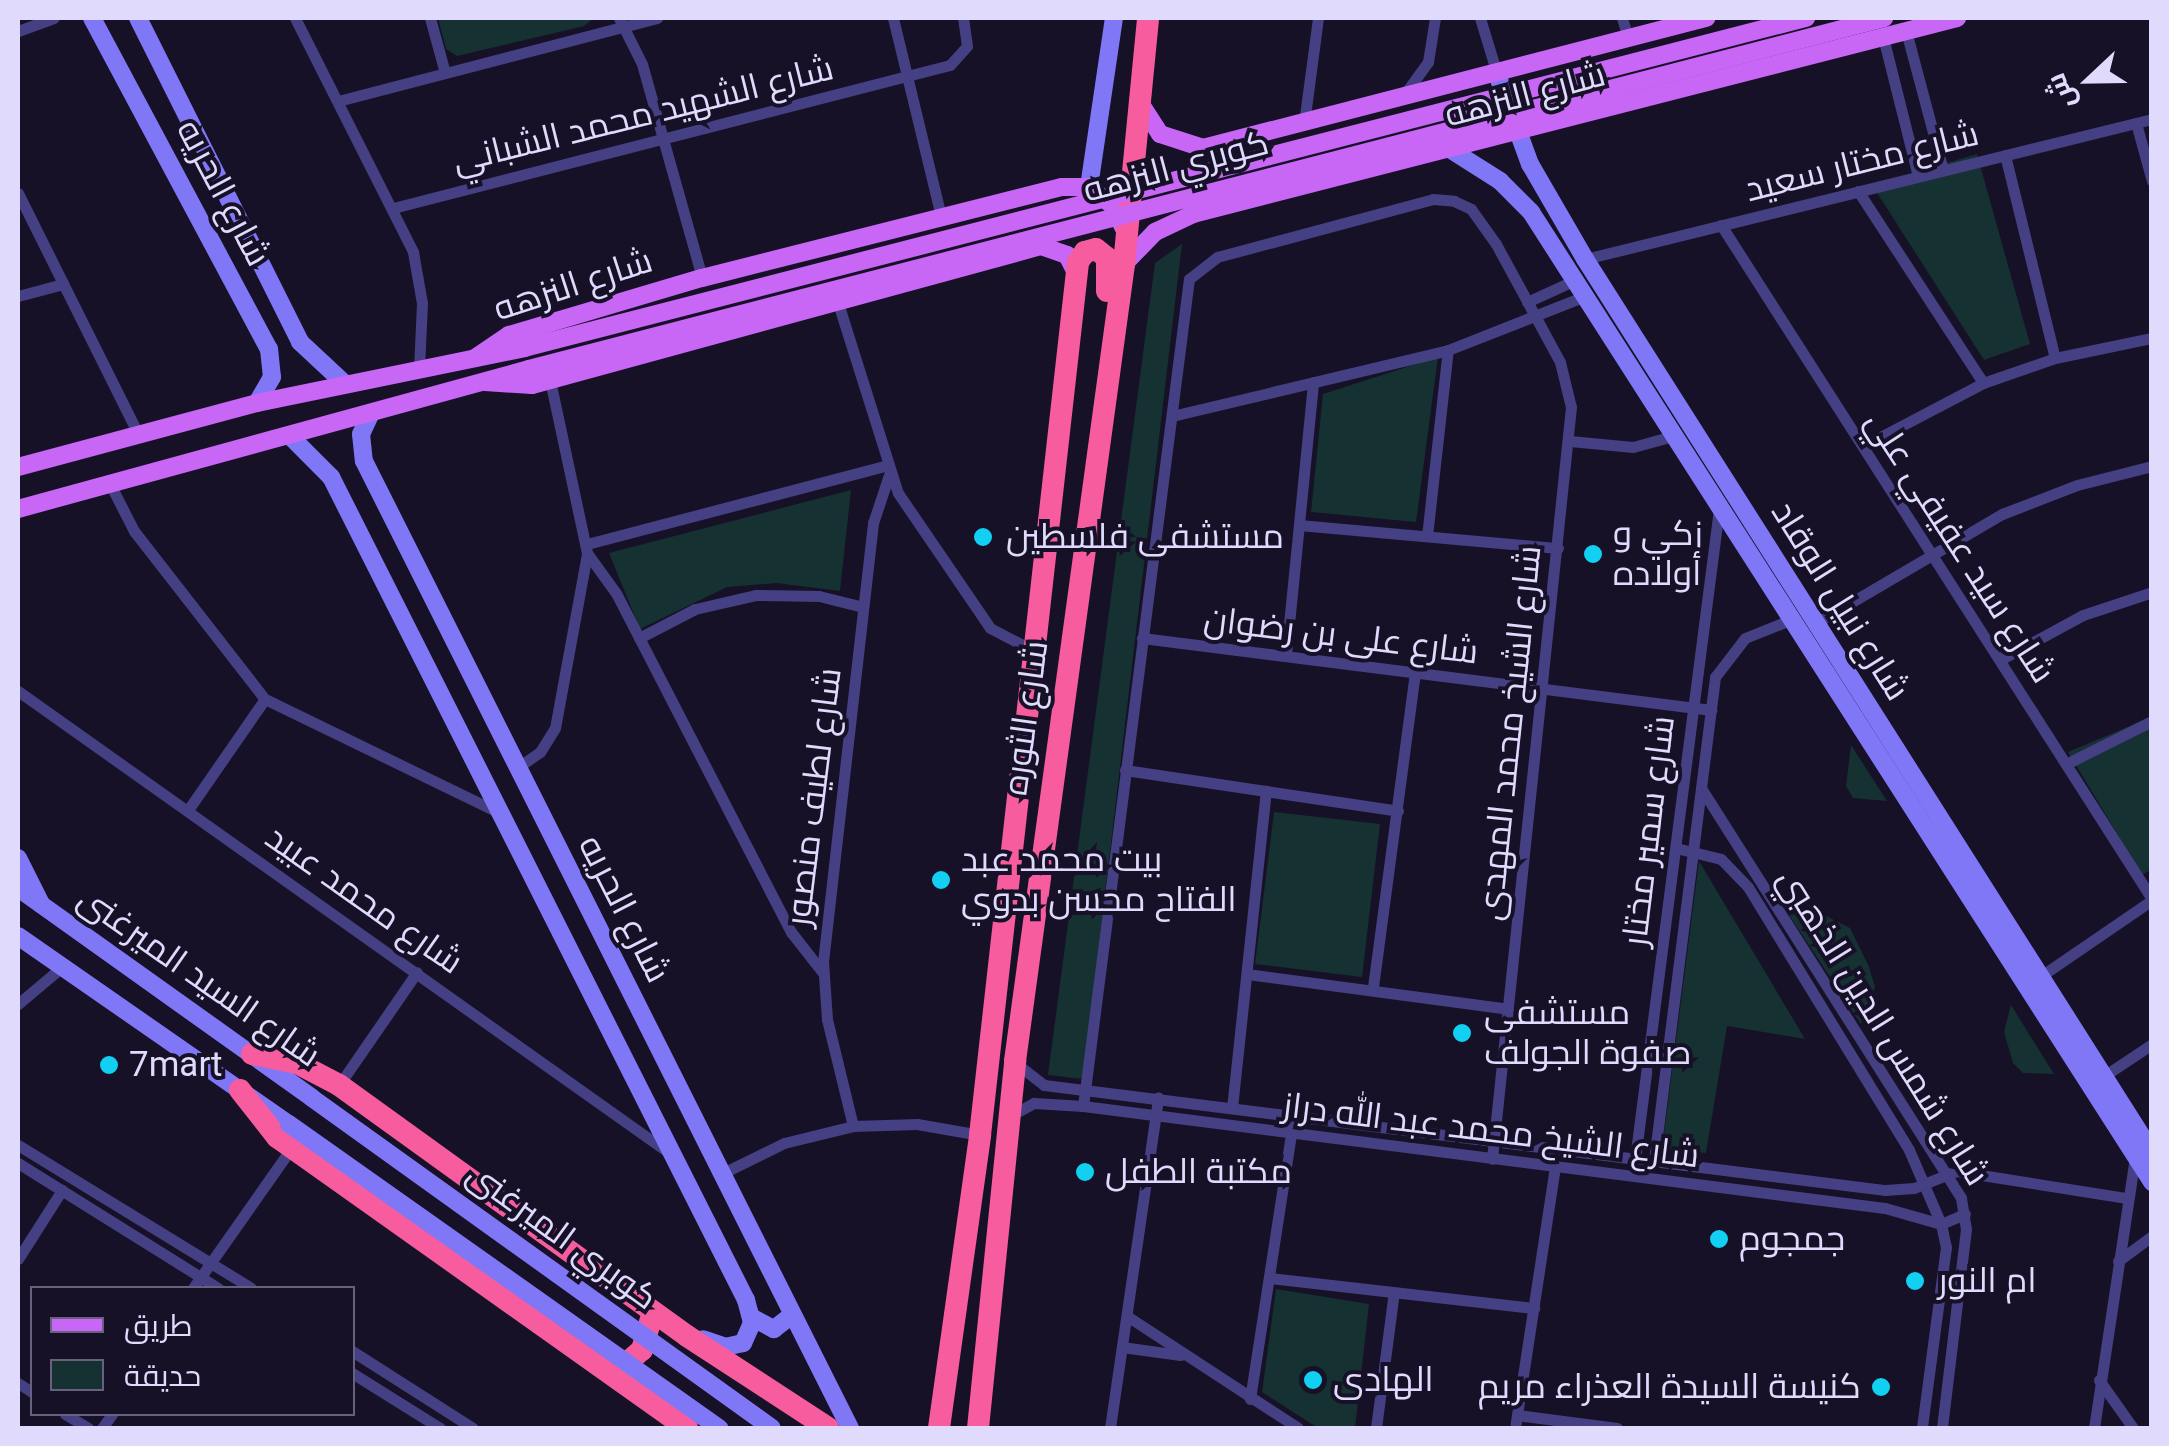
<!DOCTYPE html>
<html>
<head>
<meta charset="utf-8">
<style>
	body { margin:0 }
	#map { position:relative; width:2169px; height:1446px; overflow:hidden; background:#161127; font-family:Roboto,Cairo,sans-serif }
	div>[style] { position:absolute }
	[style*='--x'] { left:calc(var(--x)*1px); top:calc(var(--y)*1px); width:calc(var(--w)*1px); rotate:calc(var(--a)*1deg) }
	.green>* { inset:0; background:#153131 }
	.street>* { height:11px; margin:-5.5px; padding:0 5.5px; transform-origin:5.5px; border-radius:5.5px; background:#453f83 }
	.secondary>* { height:18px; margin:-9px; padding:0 9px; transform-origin:9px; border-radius:9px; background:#8077f7 }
	.primary>* { height:18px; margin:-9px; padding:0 9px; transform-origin:9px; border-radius:9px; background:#c867f6 }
	.highway>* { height:22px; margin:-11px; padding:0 11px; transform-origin:11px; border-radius:11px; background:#f65c9e }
	.secondary-bridge>* { height:18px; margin:-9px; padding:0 9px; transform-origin:9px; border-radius:9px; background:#8077f7 }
	.primary-bridge>* { height:18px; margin:-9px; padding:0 9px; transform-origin:9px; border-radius:9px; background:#c867f6 }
	.dots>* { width:28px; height:28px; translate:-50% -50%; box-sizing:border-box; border:5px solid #161127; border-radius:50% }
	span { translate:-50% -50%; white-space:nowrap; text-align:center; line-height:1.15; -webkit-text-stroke:8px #161127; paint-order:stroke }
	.street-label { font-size:35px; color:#e0dafd }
	.poi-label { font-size:35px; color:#e0dafd }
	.left { translate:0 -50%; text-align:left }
	.right { translate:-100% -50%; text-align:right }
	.frame { position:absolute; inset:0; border:20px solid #e0dafd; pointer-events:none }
	.legend { position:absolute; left:30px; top:1286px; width:325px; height:130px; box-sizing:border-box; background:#161127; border:2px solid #67617d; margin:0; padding:12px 18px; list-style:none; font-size:30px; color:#e0dafd }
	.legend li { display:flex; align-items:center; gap:20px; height:50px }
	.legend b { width:50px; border:2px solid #67617d }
	.north { position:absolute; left:2039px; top:30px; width:100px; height:100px; -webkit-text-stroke:8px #161127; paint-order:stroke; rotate:248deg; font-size:28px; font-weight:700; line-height:40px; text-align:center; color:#e0dafd }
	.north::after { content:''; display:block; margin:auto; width:35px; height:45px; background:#e0dafd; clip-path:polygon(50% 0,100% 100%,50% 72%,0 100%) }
</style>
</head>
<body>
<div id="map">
	<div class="green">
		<div style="clip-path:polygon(438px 18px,594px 18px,584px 26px,457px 56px,446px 49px)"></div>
		<div style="clip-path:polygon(1977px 154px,2030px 344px,1984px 360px,1872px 185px)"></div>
		<div style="clip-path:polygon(1182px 244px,1083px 1079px,1048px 1075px,1155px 263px)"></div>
		<div style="clip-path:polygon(1438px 357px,1416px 522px,1311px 512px,1323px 394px)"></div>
		<div style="clip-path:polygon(851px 490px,840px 591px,776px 583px,727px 587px,640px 629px,609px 553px)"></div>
		<div style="clip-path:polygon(2151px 717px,2151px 870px,2142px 875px,2068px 752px)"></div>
		<div style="clip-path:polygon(1851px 745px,1887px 801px,1853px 798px,1846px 786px)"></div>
		<div style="clip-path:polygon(1274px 812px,1380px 824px,1362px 977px,1255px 964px)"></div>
		<div style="clip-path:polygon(1699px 861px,1805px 1039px,1727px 1026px,1706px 1153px,1662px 1149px)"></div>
		<div style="clip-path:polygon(1816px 911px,1850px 928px,1869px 967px,1875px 987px,1861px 1024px,1789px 915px)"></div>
		<div style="clip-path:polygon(2011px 1005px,2054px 1074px,2023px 1073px,2013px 1063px,2004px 1032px)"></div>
		<div style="clip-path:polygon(1276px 1289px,1369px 1304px,1355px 1428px,1318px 1428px,1262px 1392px)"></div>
	</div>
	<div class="street">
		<div style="--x:295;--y:18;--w:262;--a:63.2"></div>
		<div style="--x:413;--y:252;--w:52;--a:80"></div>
		<div style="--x:422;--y:303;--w:65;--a:92.6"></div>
		<div style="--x:430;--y:18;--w:57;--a:74.7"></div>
		<div style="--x:619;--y:18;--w:51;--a:63.4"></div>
		<div style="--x:642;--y:64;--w:222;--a:74.3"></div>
		<div style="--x:893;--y:18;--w:204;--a:76.4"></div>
		<div style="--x:1480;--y:18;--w:59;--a:73.1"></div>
		<div style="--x:1622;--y:18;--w:21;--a:73"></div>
		<div style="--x:18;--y:31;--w:38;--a:-20"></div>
		<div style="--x:1906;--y:31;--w:144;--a:75.1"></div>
		<div style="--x:1883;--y:37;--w:143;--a:75.9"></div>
		<div style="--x:1404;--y:95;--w:41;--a:-54"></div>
		<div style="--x:1428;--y:62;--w:45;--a:-81"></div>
		<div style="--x:338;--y:101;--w:330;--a:-14.6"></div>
		<div style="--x:1304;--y:123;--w:106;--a:-82.4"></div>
		<div style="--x:2136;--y:123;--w:60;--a:74.6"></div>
		<div style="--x:2005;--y:155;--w:209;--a:76.2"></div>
		<div style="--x:1858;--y:191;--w:229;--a:56.9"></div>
		<div style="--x:18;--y:193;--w:269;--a:63.5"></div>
		<div style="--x:393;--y:208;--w:575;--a:-14.4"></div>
		<div style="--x:950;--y:65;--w:25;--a:-48"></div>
		<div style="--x:967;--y:46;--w:28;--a:-98"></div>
		<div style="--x:1721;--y:225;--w:800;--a:57.4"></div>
		<div style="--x:1585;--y:259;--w:584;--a:-13.87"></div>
		<div style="--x:18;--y:296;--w:47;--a:-14.9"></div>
		<div style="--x:1527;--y:302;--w:53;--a:-24.6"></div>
		<div style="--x:838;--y:303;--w:199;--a:72.5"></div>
		<div style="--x:898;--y:493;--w:163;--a:55.7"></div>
		<div style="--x:990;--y:628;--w:52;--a:27.6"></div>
		<div style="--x:1172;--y:416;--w:284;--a:-13.4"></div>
		<div style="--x:1448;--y:350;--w:147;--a:-21.5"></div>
		<div style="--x:1570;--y:441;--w:63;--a:5.4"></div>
		<div style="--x:1633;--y:447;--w:41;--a:-15.4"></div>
		<div style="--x:1863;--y:446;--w:136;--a:-27.7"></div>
		<div style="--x:1983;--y:383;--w:76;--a:-19.1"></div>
		<div style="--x:2055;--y:358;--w:99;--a:-11.7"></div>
		<div style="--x:110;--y:484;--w:53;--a:62.9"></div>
		<div style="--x:134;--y:531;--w:213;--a:52.1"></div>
		<div style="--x:265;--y:699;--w:259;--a:25.9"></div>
		<div style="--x:1299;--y:525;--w:260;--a:5.1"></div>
		<div style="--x:1427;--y:536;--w:187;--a:-83.6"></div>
		<div style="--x:587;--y:544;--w:308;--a:-14.7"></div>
		<div style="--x:587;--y:553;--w:49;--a:54.1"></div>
		<div style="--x:616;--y:593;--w:382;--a:62.7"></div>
		<div style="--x:791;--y:932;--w:52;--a:52"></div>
		<div style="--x:1816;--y:623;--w:216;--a:-30.4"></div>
		<div style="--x:2002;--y:514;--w:80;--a:-21.1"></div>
		<div style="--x:2077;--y:485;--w:77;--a:-14.2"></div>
		<div style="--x:639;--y:638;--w:63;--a:-27.4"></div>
		<div style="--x:695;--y:609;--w:63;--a:-12.9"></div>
		<div style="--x:756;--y:595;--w:63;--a:0.9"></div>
		<div style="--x:819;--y:596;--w:45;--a:14"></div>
		<div style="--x:1142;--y:638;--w:574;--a:7.21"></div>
		<div style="--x:1286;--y:654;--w:273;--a:-84.3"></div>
		<div style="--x:2000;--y:660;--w:94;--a:-28.5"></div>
		<div style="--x:2083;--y:615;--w:73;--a:-18.4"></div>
		<div style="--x:18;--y:691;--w:797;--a:35.35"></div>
		<div style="--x:2066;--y:764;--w:96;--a:-26.6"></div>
		<div style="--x:517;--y:768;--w:28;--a:-35"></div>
		<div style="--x:540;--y:752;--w:28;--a:-58"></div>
		<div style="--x:555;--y:728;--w:178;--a:-79.6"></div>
		<div style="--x:587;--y:553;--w:177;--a:-102.1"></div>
		<div style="--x:1125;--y:770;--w:276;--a:8.5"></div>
		<div style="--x:1701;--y:788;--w:485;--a:57.6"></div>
		<div style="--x:1961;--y:1198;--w:31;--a:81"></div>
		<div style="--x:1966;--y:1229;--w:200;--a:96.9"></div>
		<div style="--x:188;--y:810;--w:135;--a:-55.3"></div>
		<div style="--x:1676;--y:848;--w:46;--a:13.7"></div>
		<div style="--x:1721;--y:859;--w:39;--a:46"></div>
		<div style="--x:1748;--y:887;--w:308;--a:58.5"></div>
		<div style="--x:1909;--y:1150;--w:81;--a:66.6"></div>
		<div style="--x:1941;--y:1224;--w:24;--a:78"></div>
		<div style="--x:1946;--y:1247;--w:183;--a:97.6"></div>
		<div style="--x:1247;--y:974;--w:263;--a:7.6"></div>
		<div style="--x:2041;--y:976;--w:135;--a:-34.4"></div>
		<div style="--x:1373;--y:987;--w:316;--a:-82.4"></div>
		<div style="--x:18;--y:1004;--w:57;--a:-40.1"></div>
		<div style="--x:1017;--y:1064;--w:34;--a:38"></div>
		<div style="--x:1044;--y:1085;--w:848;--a:7.12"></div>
		<div style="--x:1885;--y:1190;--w:29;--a:-4"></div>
		<div style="--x:1914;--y:1188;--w:45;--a:-22"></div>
		<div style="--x:1956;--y:1171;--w:173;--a:9"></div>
		<div style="--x:2104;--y:1076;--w:58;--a:-33.7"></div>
		<div style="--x:339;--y:1085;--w:137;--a:-55.4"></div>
		<div style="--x:1083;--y:1106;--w:834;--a:-82.7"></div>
		<div style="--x:1189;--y:279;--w:36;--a:-38"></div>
		<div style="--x:1217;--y:257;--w:224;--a:-15"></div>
		<div style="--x:1433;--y:199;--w:21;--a:5"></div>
		<div style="--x:1454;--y:201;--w:19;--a:25"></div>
		<div style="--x:1471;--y:209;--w:43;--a:54.5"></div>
		<div style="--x:1496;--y:244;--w:134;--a:61.5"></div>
		<div style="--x:1560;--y:362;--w:46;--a:76.3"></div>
		<div style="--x:1571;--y:407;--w:756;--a:96"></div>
		<div style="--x:1232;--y:1108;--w:319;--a:-83.9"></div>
		<div style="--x:1012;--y:1115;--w:25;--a:-29"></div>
		<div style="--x:1034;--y:1103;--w:49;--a:3.5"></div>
		<div style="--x:1083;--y:1106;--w:808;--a:7.25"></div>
		<div style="--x:1885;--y:1208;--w:58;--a:15.9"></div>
		<div style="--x:1941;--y:1224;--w:26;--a:-23"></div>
		<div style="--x:853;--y:1126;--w:110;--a:-103.7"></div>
		<div style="--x:827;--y:1019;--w:57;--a:-94"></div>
		<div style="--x:823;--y:962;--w:442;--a:-83.5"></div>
		<div style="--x:873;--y:523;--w:51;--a:-71.6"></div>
		<div style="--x:18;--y:1145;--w:273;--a:31.5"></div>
		<div style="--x:1635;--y:1159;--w:655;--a:-82.64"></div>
		<div style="--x:1654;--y:1160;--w:487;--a:-82.8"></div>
		<div style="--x:1715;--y:677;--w:49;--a:-52.4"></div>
		<div style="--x:1745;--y:638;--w:48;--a:-21.8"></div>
		<div style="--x:18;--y:1163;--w:236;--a:32"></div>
		<div style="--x:721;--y:1174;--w:70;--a:-26.2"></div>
		<div style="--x:784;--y:1143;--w:71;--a:-13.8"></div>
		<div style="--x:853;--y:1126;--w:64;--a:-1.8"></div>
		<div style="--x:917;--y:1124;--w:64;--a:9.9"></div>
		<div style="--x:18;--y:1259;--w:82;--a:-57.5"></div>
		<div style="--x:2118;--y:1261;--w:42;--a:-36.3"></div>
		<div style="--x:1270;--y:1278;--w:266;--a:6.5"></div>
		<div style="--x:193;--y:1288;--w:172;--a:-54.9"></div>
		<div style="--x:1127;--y:1316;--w:204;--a:33.2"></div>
		<div style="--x:1122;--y:1347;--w:59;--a:7.9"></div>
		<div style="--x:352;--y:1351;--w:143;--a:32.5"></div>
		<div style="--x:352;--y:1373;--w:104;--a:32"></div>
		<div style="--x:2099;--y:1380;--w:59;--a:54.7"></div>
		<div style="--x:18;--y:1383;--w:17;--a:33"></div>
		<div style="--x:1250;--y:1399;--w:286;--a:-81.2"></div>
		<div style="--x:65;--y:1414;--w:27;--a:31"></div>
		<div style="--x:1517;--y:1415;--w:101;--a:7.4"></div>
		<div style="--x:102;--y:1428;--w:17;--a:-54"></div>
		<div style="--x:1110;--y:1428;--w:334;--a:-81.7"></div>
		<div style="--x:1376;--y:1428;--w:137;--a:-82.5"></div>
		<div style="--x:1515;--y:1428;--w:265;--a:-81.3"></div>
		<div style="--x:2094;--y:1428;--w:274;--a:-81.4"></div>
	</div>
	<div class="secondary">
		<div style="--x:92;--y:18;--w:375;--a:61.9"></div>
		<div style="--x:269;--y:349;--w:28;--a:84"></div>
		<div style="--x:272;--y:377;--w:30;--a:120"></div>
		<div style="--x:138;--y:18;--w:362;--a:63.4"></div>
		<div style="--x:300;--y:342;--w:62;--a:43"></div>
		<div style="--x:1497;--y:74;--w:96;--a:69.9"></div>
		<div style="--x:1530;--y:164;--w:110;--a:59.9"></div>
		<div style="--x:1585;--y:259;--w:1058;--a:57.59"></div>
		<div style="--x:1448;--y:148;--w:62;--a:32.4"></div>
		<div style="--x:1500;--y:181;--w:44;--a:45"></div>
		<div style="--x:1531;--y:212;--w:1152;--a:57.37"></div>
		<div style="--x:1089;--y:187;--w:171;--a:-81.6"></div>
		<div style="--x:370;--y:415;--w:21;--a:115"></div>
		<div style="--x:361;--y:434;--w:27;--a:84"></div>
		<div style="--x:364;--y:461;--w:1082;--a:63.32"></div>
		<div style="--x:290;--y:436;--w:58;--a:45"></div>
		<div style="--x:331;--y:477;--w:922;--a:63.24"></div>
		<div style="--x:746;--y:1300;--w:24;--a:75"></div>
		<div style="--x:752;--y:1323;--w:22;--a:114"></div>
		<div style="--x:743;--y:1343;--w:17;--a:167"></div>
		<div style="--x:726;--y:1347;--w:24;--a:-161"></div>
		<div style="--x:18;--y:858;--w:51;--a:63.4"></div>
		<div style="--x:18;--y:888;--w:361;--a:35.5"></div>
		<div style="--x:18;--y:936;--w:330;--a:34.8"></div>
		<div style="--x:751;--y:1317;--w:26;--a:28"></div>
		<div style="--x:774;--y:1329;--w:23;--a:-38"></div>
	</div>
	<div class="primary">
		<div style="--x:1140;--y:103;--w:37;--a:57"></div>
		<div style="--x:1160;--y:134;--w:45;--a:18"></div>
		<div style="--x:1203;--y:148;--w:520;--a:-14.49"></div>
		<div style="--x:1125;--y:263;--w:43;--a:-45.9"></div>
		<div style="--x:1155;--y:232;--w:42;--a:-25.3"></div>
		<div style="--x:1193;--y:214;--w:789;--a:-14.39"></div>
		<div style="--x:475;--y:358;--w:41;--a:-34.1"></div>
		<div style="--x:509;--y:335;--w:201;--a:-16.5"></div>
		<div style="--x:702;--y:278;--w:371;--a:-14.2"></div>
		<div style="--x:1062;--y:187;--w:27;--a:0"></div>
		<div style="--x:1089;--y:187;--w:29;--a:38"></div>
		<div style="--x:1112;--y:205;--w:29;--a:63"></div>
		<div style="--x:485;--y:382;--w:47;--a:3.7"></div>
		<div style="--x:532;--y:385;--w:528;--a:-15.27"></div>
		<div style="--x:1041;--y:246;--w:28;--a:19"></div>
		<div style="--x:1067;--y:255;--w:22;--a:63"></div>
		<div style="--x:18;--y:467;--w:247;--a:-15"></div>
		<div style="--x:257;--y:403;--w:273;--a:-11.6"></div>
		<div style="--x:18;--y:509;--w:530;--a:-15.32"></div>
	</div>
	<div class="highway">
		<div style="--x:252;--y:1054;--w:46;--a:11.3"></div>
		<div style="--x:297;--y:1063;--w:47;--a:27.6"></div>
		<div style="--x:339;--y:1085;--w:429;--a:35.8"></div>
		<div style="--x:687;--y:1336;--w:168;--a:33.1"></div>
		<div style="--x:240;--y:1090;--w:60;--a:51.8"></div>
		<div style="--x:277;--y:1137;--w:503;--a:35.37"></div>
		<div style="--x:613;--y:1375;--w:38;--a:-41"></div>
		<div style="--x:642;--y:1350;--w:32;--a:-74"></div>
		<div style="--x:939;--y:1428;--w:296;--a:-82"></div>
		<div style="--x:980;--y:1135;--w:878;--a:-83.59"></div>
		<div style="--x:1078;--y:262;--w:12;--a:-55"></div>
		<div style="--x:1085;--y:252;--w:11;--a:-15"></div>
		<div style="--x:1096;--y:249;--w:14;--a:39"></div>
		<div style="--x:1107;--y:258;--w:33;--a:90"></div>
		<div style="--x:978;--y:1428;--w:369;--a:-84.2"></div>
		<div style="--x:1015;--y:1061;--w:804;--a:-82.21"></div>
		<div style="--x:1124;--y:264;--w:247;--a:-84.4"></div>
	</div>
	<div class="secondary-bridge">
		<div style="--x:312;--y:1098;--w:566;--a:35.66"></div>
		<div style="--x:289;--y:1124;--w:527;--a:35.26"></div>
	</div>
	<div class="primary-bridge">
		<div style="--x:524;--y:348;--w:1324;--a:-14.44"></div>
		<div style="--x:529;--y:369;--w:1400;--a:-14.52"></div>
	</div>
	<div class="dots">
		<div style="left:983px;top:537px;background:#11d0f1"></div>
		<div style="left:1593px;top:554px;background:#11d0f1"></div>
		<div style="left:941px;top:880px;background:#11d0f1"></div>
		<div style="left:1462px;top:1033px;background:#11d0f1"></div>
		<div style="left:109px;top:1065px;background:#11d0f1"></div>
		<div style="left:1085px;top:1172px;background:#11d0f1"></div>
		<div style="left:1719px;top:1239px;background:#11d0f1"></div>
		<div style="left:1915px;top:1281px;background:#11d0f1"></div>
		<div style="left:1313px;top:1380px;background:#11d0f1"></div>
		<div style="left:1881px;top:1387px;background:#11d0f1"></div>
	</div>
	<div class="street-label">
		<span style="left:1525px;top:95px;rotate:-15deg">شارع النزهه</span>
		<span style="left:643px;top:115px;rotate:-14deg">شارع الشهيد محمد الشباني</span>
		<span style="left:1862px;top:162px;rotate:-14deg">شارع مختار سعيد</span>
		<span style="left:1176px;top:167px;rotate:-15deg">كوبري النزهه</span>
		<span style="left:223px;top:193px;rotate:62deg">شارع الحريه</span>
		<span style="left:573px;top:285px;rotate:-18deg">شارع النزهه</span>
		<span style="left:1960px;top:547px;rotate:57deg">شارع سيد عفيفي علي</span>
		<span style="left:1840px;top:601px;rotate:58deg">شارع نبيل الوقاد</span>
		<span style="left:1341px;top:636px;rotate:7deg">شارع على بن رضوان</span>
		<span style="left:1026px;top:718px;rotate:-82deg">شارع الثوره</span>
		<span style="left:1510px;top:733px;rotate:-84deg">شارع الشيخ محمد المهدى</span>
		<span style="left:814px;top:797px;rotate:-83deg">شارع لطيف منصور</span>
		<span style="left:1649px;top:831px;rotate:-83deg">شارع سمير مختار</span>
		<span style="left:364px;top:900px;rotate:35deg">شارع محمد عبيد</span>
		<span style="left:624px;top:909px;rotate:63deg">شارع الحريه</span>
		<span style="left:199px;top:977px;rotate:35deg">شارع السيد الميرغنى</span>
		<span style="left:1883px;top:1027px;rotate:58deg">شارع شمس الدين الذهبي</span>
		<span style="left:1491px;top:1131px;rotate:7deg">شارع الشيخ محمد عبد الله دراز</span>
		<span style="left:562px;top:1236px;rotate:36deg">كوبري الميرغنى</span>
	</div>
	<div class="poi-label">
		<span class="left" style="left:1613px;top:554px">زكي و<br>أولاده</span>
		<span class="left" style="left:1006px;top:537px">مستشفى فلسطين</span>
		<span class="left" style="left:961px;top:880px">بيت محمد عبد<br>الفتاح محسن بدوي</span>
		<span class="left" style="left:1484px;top:1033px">مستشفى<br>صفوة الجولف</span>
		<span class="left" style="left:129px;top:1065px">7mart</span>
		<span class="left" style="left:1105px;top:1172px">مكتبة الطفل</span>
		<span class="left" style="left:1739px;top:1239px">جمجوم</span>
		<span class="left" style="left:1938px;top:1281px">ام النور</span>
		<span class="left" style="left:1333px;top:1380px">الهادى</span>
		<span class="right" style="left:1861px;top:1387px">كنيسة السيدة العذراء مريم</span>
	</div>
	<div class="frame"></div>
	<ul class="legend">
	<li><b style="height:12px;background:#c867f6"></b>طريق</li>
	<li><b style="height:28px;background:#153131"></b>حديقة</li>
	</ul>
	<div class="north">ش</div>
</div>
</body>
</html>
